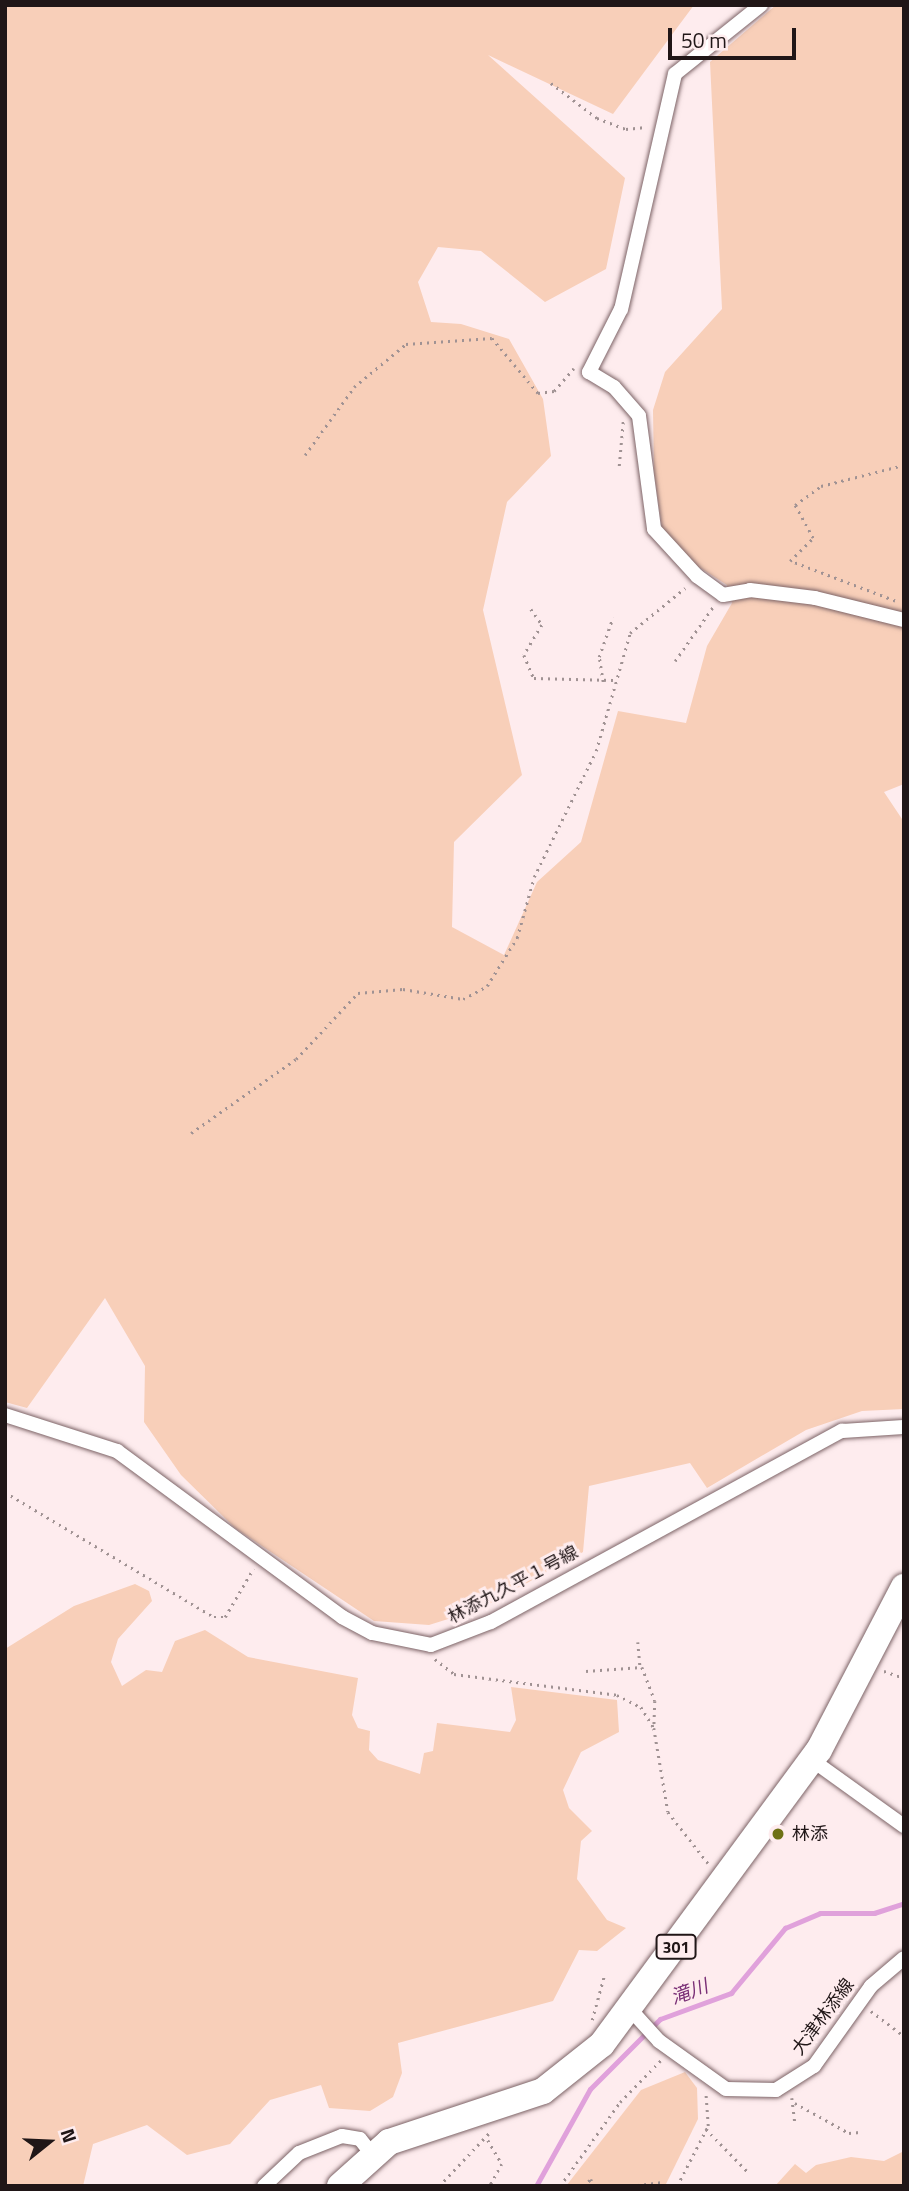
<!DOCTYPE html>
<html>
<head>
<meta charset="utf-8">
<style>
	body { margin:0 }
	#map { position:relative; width:909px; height:2191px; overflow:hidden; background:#feecee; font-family:"Titillium Web","Noto Sans JP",sans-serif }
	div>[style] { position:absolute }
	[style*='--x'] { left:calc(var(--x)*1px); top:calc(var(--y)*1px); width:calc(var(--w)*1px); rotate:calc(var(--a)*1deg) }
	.green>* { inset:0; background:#f8cfb9 }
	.stream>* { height:5px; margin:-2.5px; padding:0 2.5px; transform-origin:2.5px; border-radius:2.5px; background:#e0a1db }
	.path>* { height:2.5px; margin-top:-1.25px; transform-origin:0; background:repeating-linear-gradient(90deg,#a09293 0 2px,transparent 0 7px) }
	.roads { filter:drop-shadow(0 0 2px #7c6366) drop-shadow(0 0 2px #7c6366) }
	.street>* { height:14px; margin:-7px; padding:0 7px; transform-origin:7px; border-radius:7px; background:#fff }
	.highway>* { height:26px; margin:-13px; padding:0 13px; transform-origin:13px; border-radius:13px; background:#fff }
	.dots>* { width:19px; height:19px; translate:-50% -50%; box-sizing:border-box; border:4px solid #feecee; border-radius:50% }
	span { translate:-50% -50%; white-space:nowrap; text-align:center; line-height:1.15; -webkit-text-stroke:6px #feecee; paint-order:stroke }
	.shield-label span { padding:2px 5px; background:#feecee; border:2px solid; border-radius:5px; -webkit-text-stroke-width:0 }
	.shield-label { font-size:16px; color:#201617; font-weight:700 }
	.street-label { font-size:18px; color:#201617 }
	.poi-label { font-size:18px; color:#201617 }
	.left { translate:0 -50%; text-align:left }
	.water-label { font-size:19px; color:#7a3076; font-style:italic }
	.frame { position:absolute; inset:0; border:7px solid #201617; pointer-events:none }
	.north { position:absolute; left:14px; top:2107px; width:70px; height:70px; -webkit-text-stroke:5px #feecee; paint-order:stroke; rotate:72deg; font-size:19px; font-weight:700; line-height:28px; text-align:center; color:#201617 }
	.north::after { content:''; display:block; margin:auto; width:24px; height:32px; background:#201617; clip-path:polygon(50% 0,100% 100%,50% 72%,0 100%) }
	.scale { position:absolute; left:668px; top:28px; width:128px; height:32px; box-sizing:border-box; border:4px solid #201617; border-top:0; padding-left:9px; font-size:21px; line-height:24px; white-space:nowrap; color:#201617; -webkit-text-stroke:5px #feecee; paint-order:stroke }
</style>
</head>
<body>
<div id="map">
	<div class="green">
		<div style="clip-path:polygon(5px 5px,694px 5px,613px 114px,488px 55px,625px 178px,606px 269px,545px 302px,481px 251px,438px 247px,418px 282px,431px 322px,461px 324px,509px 339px,543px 399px,551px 456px,507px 502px,483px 610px,522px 775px,454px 842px,452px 927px,504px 955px,537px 882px,581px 842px,618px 711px,686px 723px,707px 646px,732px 603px,727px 585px,675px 552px,662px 528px,654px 472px,653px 410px,665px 372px,722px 309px,710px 62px,776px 5px,904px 5px,904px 784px,884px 792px,904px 822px,904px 1409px,862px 1411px,806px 1430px,707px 1488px,690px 1463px,589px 1486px,583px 1552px,480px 1609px,429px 1625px,374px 1621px,235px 1528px,181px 1475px,144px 1422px,145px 1366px,105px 1298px,27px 1408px,5px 1402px)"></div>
		<div style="clip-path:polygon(135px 1584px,149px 1591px,152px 1601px,118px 1639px,111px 1662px,122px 1686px,146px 1670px,162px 1672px,175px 1641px,205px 1630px,248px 1657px,358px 1678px,352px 1715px,358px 1728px,370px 1731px,369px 1750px,378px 1760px,420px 1774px,424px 1753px,433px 1751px,437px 1723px,510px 1732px,516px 1720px,511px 1687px,617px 1700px,619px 1732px,581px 1752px,563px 1790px,569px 1808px,592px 1831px,581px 1841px,577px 1879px,607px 1920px,626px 1928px,597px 1951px,579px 1950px,553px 2001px,398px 2043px,402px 2073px,393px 2097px,370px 2111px,329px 2108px,321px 2085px,270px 2100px,230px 2144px,187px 2155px,147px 2125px,93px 2144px,83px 2186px,5px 2186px,5px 1649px,74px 1606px)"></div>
		<div style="clip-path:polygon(685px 2072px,697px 2088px,698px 2119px,665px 2186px,566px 2186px,641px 2090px)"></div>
		<div style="clip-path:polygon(904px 2151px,904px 2186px,775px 2186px,795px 2164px,806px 2173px,816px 2165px,851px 2157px,884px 2161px)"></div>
	</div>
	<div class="stream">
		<div style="--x:536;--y:2186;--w:111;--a:-60.9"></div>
		<div style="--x:590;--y:2089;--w:99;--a:-45"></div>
		<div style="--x:660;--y:2019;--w:76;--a:-20.1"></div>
		<div style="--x:731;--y:1993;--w:85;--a:-50.3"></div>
		<div style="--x:785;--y:1928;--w:38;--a:-23"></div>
		<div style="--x:820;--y:1913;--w:54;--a:0"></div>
		<div style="--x:874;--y:1913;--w:32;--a:-18"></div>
	</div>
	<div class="path">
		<div style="--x:551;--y:83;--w:58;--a:37.3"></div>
		<div style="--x:597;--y:118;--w:31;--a:21"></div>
		<div style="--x:626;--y:129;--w:20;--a:-6"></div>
		<div style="--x:305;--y:455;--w:84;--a:-54.2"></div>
		<div style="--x:354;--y:387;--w:67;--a:-39.6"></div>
		<div style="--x:406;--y:344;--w:86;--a:-4"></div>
		<div style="--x:492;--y:338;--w:72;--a:50.1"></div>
		<div style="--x:538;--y:393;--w:16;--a:-7"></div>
		<div style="--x:554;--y:391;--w:30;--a:-49"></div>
		<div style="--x:619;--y:466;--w:45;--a:-84.9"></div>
		<div style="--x:895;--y:601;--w:112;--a:-159.1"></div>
		<div style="--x:790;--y:561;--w:33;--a:-45"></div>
		<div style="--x:813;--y:538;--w:38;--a:-119"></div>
		<div style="--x:795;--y:505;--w:32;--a:-36"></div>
		<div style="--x:821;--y:486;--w:86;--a:-14.2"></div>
		<div style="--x:531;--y:609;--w:19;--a:55"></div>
		<div style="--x:542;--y:625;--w:35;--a:121"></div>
		<div style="--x:524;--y:655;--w:25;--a:67"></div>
		<div style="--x:534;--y:678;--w:79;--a:1.5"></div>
		<div style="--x:675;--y:661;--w:66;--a:-54.9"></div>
		<div style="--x:603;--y:682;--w:25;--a:-99"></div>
		<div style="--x:599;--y:657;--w:42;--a:-70.7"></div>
		<div style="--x:191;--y:1133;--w:128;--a:-35.2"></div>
		<div style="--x:296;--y:1059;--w:91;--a:-46.8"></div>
		<div style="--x:358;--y:993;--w:45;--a:-5.1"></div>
		<div style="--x:403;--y:989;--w:61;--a:9.5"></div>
		<div style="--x:463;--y:999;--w:27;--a:-28"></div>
		<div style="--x:487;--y:986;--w:57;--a:-58"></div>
		<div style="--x:517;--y:938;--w:63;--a:-74.4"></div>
		<div style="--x:534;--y:877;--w:140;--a:-63.8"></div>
		<div style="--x:596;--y:751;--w:123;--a:-73.9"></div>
		<div style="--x:630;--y:633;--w:71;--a:-39.3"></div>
		<div style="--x:5;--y:1492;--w:244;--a:30.9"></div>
		<div style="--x:214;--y:1617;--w:11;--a:0"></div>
		<div style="--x:225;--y:1617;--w:56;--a:-59.7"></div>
		<div style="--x:638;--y:1642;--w:24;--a:85"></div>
		<div style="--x:435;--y:1659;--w:24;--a:38"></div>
		<div style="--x:454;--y:1674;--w:164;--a:7.3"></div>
		<div style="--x:617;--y:1695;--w:27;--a:27"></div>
		<div style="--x:641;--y:1707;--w:25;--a:58"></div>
		<div style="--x:654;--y:1728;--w:85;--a:80.5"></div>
		<div style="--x:668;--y:1812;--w:65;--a:51.9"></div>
		<div style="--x:586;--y:1671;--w:56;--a:-4.1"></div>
		<div style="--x:642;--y:1667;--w:36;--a:69"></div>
		<div style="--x:655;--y:1701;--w:25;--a:92"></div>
		<div style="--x:884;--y:1671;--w:21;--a:19"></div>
		<div style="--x:871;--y:2011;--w:41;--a:37.1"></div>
		<div style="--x:592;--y:2020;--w:46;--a:-74.7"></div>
		<div style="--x:792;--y:2098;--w:23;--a:83"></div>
		<div style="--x:795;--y:2103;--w:62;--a:29.1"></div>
		<div style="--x:849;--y:2133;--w:11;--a:-5"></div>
		<div style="--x:706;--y:2129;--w:59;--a:45.7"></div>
		<div style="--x:488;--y:2140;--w:28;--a:60"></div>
		<div style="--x:502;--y:2164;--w:25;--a:119"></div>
		<div style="--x:439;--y:2186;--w:74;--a:-46.6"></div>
		<div style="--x:560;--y:2186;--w:103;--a:-54.5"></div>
		<div style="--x:620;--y:2102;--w:59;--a:-45.7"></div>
		<div style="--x:583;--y:2186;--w:11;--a:-41"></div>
		<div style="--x:591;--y:2179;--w:7;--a:74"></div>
		<div style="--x:630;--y:2186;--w:33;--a:-7"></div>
		<div style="--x:677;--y:2186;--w:68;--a:-62.7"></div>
		<div style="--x:708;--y:2126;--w:31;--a:-94"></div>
	</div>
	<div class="roads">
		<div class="street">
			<div style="--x:761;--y:5;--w:110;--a:141.3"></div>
			<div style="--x:675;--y:74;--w:241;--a:102.9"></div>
			<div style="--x:621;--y:309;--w:71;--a:116.9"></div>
			<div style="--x:589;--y:372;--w:29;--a:31"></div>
			<div style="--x:614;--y:387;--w:38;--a:49"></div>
			<div style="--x:639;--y:416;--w:114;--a:82.4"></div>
			<div style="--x:654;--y:529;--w:64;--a:47.5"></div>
			<div style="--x:697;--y:576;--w:32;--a:36"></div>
			<div style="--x:723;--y:595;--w:27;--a:-10"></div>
			<div style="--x:750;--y:590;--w:65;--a:7"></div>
			<div style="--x:815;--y:598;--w:92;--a:13.9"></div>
			<div style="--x:5;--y:1415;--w:118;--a:17.8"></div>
			<div style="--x:117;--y:1451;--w:280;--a:36.4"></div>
			<div style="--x:342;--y:1617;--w:34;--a:28"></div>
			<div style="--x:372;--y:1633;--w:60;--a:11.5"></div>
			<div style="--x:431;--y:1645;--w:64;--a:-21"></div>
			<div style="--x:491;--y:1622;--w:400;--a:-28.6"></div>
			<div style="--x:842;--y:1431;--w:62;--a:-3.7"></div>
			<div style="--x:812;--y:1760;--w:113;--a:35.7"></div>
			<div style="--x:630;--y:2009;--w:43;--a:47.8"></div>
			<div style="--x:659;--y:2041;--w:82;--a:35.6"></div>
			<div style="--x:726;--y:2089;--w:50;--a:1.1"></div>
			<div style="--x:776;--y:2090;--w:45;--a:-32.3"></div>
			<div style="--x:814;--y:2066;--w:98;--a:-54.5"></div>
			<div style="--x:871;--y:1986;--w:43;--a:-40.3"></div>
			<div style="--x:264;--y:2186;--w:48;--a:-43.3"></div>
			<div style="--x:299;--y:2153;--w:46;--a:-21.6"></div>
			<div style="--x:342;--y:2136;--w:18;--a:9"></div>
			<div style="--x:360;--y:2139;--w:18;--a:52"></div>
		</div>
		<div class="highway">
			<div style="--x:340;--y:2186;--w:66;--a:-41.9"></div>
			<div style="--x:389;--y:2142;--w:162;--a:-18.3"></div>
			<div style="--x:543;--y:2091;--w:75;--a:-38.5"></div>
			<div style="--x:602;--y:2044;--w:365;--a:-53.6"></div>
			<div style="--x:819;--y:1750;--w:184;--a:-62.5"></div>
		</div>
	</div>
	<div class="dots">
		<div style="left:778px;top:1834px;background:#6e7115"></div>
	</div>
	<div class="shield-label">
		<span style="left:676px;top:1947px">301</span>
	</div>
	<div class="street-label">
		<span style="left:513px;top:1585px;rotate:-28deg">林添九久平１号線</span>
		<span style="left:823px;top:2017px;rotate:-53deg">大津林添線</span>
	</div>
	<div class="poi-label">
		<span class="left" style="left:792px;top:1834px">林添</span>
	</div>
	<div class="water-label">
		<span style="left:689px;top:1991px;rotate:-20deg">滝川</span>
	</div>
	<div class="frame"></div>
	<div class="north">N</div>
	<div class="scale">50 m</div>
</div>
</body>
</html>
